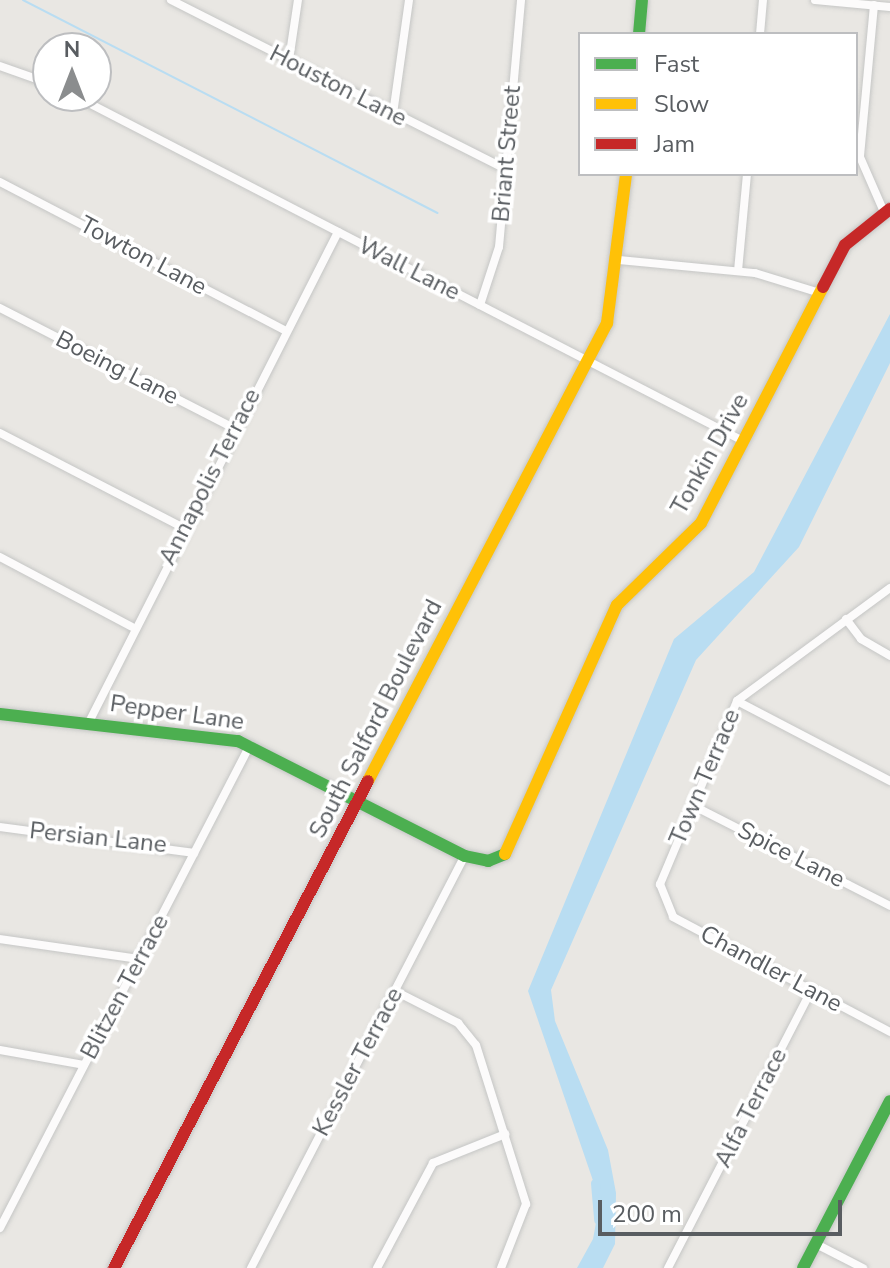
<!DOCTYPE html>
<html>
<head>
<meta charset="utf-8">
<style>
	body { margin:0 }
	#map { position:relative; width:890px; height:1268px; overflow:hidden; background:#e9e7e3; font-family:"Nunito Sans",sans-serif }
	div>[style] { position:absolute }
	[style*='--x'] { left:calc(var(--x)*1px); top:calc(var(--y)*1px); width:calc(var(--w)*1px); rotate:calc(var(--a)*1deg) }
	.water>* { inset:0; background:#b9ddf2 }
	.stream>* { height:2px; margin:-1px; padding:0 1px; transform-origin:1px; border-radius:1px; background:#b9ddf2 }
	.canal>* { height:9px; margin:-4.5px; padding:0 4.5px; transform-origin:4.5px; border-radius:4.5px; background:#b9ddf2 }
	.roads { filter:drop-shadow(0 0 2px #c5c6c5) drop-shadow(0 0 2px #c5c6c5) }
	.street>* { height:8px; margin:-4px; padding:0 4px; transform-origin:4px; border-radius:4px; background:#fcfbfb }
	.fast>* { height:12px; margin:-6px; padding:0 6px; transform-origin:6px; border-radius:6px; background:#4caf50 }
	.slow>* { height:12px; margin:-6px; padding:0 6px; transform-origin:6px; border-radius:6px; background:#ffc107 }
	.jam>* { height:12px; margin:-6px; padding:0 6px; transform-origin:6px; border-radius:6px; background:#c62828 }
	span { translate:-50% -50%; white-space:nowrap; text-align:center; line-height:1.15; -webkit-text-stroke:7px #fff; paint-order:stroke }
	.street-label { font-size:24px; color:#595d61 }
	.legend { position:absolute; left:578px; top:32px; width:280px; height:144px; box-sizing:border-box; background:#fff; border:2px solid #bdbec0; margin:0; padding:10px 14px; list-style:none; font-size:24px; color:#595d61 }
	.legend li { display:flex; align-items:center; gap:16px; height:40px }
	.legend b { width:40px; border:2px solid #bdbec0 }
	.north { position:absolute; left:32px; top:32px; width:80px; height:80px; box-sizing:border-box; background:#fff; border:2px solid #bdbec0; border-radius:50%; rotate:0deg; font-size:22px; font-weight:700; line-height:32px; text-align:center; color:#595d61 }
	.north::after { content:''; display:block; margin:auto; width:28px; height:36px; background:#8b8d8e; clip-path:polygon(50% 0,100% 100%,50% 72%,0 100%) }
	.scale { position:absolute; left:598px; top:1200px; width:244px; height:36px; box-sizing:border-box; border:4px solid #595d61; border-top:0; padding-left:10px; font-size:24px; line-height:28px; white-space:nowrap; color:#595d61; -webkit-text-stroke:6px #fff; paint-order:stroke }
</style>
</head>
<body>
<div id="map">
	<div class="water">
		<div style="clip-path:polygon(890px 314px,890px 363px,799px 547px,696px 660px,551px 990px,555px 1021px,608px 1150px,616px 1193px,615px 1244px,603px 1268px,577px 1268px,593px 1239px,600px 1201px,528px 991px,674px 639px,754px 572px)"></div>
	</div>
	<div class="stream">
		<div style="--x:23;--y:0;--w:466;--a:27.2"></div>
	</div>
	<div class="canal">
		<div style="--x:595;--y:1183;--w:37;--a:85"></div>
	</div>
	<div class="roads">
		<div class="street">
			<div style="--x:171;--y:0;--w:374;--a:26.8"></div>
			<div style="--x:815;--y:0;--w:75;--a:5.3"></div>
			<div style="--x:874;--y:5;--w:153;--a:95.3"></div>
			<div style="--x:860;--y:157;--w:60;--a:66.4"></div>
			<div style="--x:760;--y:34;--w:34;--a:-85"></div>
			<div style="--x:289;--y:60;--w:61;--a:-81.5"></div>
			<div style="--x:0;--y:66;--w:51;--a:19.5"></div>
			<div style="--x:75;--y:96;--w:752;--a:27.31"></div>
			<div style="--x:393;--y:114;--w:115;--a:-82"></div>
			<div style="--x:0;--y:182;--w:322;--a:27.5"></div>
			<div style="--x:619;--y:260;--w:137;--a:5.5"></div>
			<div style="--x:755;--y:273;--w:68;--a:17.1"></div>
			<div style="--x:738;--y:271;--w:97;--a:-84.7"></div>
			<div style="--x:480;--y:305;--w:61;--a:-71.9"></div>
			<div style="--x:499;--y:247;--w:248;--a:-84.9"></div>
			<div style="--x:0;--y:308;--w:264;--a:27.2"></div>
			<div style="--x:0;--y:433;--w:207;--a:27.3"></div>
			<div style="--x:0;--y:557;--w:149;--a:27.9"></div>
			<div style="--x:890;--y:588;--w:190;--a:143.6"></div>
			<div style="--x:737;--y:701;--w:199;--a:112.8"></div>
			<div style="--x:660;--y:884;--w:35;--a:68"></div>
			<div style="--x:673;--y:917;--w:246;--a:27.9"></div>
			<div style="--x:846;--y:619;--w:25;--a:53"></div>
			<div style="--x:861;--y:639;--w:34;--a:30"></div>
			<div style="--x:737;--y:701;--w:173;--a:27.6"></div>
			<div style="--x:88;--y:724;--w:552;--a:-63.06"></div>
			<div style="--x:692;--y:805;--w:222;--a:27"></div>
			<div style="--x:0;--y:827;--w:196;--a:7.6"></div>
			<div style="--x:0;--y:939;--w:140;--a:8.2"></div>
			<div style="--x:395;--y:991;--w:71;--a:26.9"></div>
			<div style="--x:458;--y:1023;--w:28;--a:51"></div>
			<div style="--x:476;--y:1045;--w:167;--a:72.5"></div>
			<div style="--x:526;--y:1204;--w:69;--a:111.3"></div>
			<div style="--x:0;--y:1050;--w:85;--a:10.1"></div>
			<div style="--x:0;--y:1228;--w:544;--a:-62.63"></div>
			<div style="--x:816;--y:1244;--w:53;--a:27.1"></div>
			<div style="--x:251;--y:1268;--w:464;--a:-62.6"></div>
			<div style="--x:377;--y:1268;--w:119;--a:-61.9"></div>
			<div style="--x:433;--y:1163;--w:78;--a:-21.9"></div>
			<div style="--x:668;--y:1268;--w:312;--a:-62.7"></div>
		</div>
		<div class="fast">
			<div style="--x:639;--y:34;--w:34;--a:-85"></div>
			<div style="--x:0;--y:714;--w:240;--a:6.5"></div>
			<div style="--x:238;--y:741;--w:254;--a:26.9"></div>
			<div style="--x:465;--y:856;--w:24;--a:12"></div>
			<div style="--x:488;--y:861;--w:18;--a:-22"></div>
			<div style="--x:803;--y:1268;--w:188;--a:-62.5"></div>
		</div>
		<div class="slow">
			<div style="--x:368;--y:781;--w:517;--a:-62.44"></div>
			<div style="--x:607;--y:323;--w:150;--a:-82.7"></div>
			<div style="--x:505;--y:854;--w:273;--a:-65.8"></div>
			<div style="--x:617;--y:605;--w:117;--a:-44.3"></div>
			<div style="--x:701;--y:523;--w:266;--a:-62.7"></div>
		</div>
		<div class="jam">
			<div style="--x:823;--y:287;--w:47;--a:-62.4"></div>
			<div style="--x:845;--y:245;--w:58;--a:-38.7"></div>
			<div style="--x:114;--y:1268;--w:549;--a:-62.46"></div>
		</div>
	</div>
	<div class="street-label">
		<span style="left:338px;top:86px;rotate:27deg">Houston Lane</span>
		<span style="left:507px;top:154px;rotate:-85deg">Briant Street</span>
		<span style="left:143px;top:256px;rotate:28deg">Towton Lane</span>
		<span style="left:409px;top:269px;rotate:27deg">Wall Lane</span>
		<span style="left:117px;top:368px;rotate:27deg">Boeing Lane</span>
		<span style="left:710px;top:454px;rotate:-61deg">Tonkin Drive</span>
		<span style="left:210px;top:477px;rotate:-63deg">Annapolis Terrace</span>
		<span style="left:177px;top:713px;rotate:8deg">Pepper Lane</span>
		<span style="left:376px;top:719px;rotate:-63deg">South Salford Boulevard</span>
		<span style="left:705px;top:777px;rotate:-67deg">Town Terrace</span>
		<span style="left:98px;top:838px;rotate:6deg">Persian Lane</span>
		<span style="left:791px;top:855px;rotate:27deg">Spice Lane</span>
		<span style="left:771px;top:969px;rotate:28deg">Chandler Lane</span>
		<span style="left:125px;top:987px;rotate:-62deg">Blitzen Terrace</span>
		<span style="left:358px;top:1062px;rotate:-62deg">Kessler Terrace</span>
		<span style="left:751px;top:1108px;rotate:-63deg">Alfa Terrace</span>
	</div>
	<ul class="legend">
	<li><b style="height:10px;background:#4caf50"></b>Fast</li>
	<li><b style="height:10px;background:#ffc107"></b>Slow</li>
	<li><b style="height:10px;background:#c62828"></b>Jam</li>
	</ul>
	<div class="north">N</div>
	<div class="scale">200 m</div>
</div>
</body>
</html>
